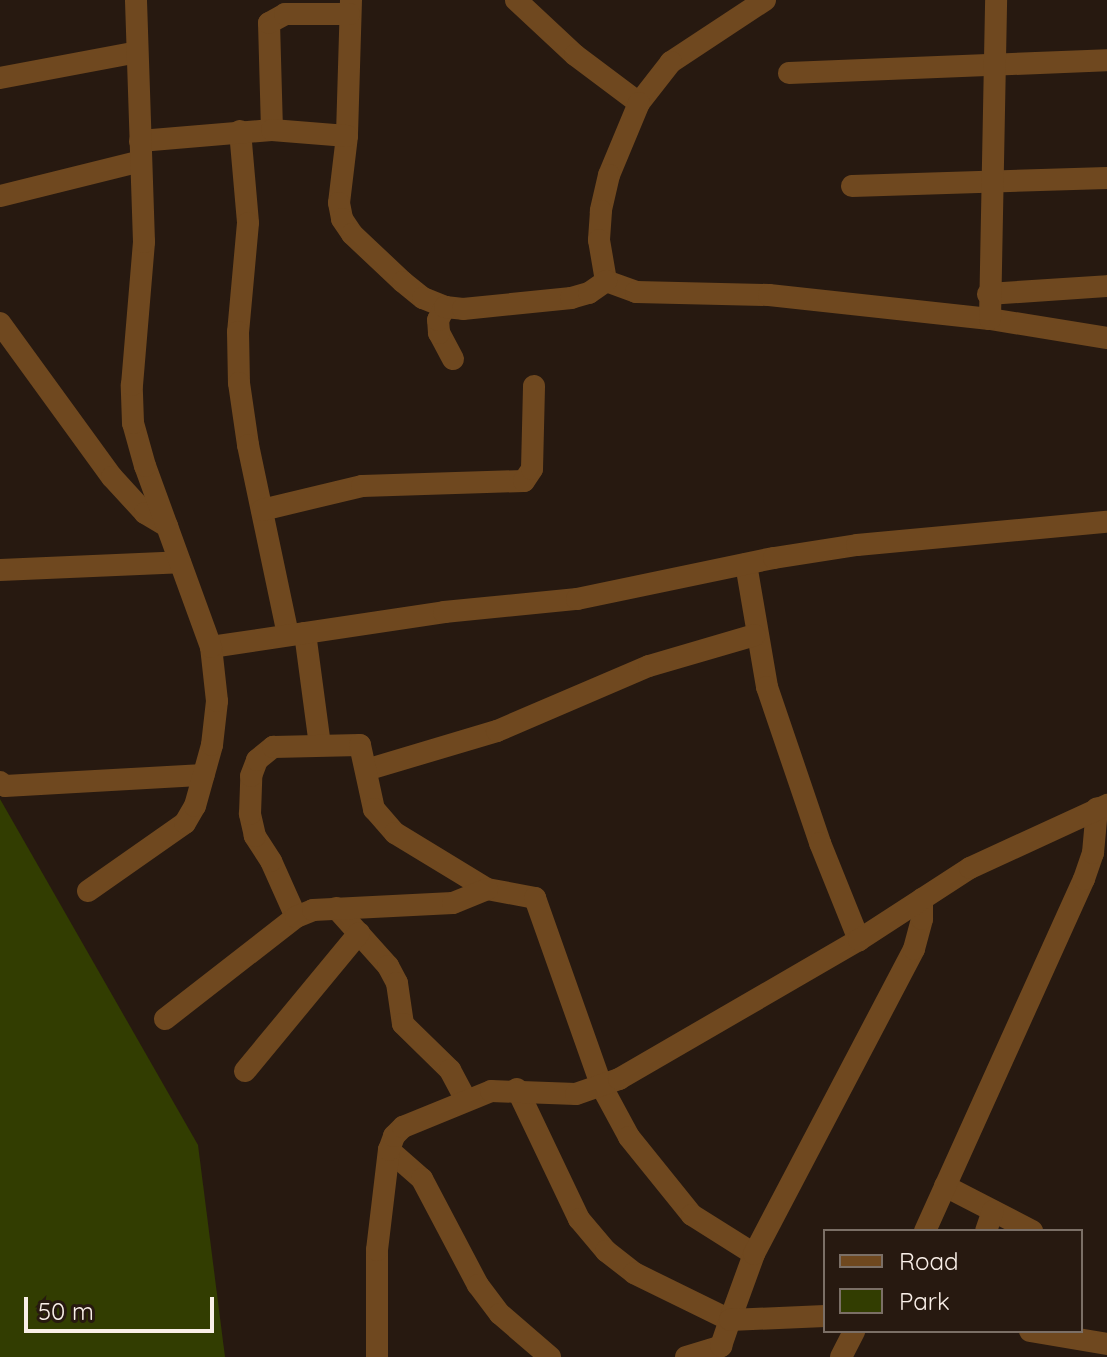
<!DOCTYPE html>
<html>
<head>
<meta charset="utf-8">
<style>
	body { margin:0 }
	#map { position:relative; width:1107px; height:1357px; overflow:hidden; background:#271910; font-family:Quicksand,sans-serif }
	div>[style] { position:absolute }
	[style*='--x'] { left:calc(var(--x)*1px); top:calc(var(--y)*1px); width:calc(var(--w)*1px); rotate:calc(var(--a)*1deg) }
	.green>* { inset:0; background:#323d01 }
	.minor>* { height:22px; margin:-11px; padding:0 11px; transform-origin:11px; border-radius:11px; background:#6f481f }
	span { translate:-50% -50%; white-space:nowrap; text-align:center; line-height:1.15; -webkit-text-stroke:6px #271910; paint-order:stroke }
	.legend { position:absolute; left:823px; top:1229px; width:260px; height:104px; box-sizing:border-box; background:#271910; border:2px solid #7b6f66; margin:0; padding:10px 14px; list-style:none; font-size:24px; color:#f9efe8 }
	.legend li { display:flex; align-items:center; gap:16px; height:40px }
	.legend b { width:40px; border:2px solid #7b6f66 }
	.scale { position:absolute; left:24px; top:1297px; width:190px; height:36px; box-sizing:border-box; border:4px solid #f9efe8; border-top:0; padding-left:10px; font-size:24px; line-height:28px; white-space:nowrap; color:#f9efe8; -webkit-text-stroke:6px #271910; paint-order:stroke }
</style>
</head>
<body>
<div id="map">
	<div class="green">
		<div style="clip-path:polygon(0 799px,198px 1145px,225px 1357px,0 1357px)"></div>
	</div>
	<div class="minor">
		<div style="--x:351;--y:0;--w:136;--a:91.7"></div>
		<div style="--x:347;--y:136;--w:67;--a:96.8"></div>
		<div style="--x:339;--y:203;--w:16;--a:79"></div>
		<div style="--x:342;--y:219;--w:18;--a:56"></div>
		<div style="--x:352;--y:234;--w:70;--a:43.3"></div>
		<div style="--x:403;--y:282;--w:26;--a:39"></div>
		<div style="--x:423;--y:298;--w:24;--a:22"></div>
		<div style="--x:516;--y:0;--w:81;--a:43"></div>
		<div style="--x:575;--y:55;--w:80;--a:36.9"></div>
		<div style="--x:765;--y:0;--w:113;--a:146.6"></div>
		<div style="--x:671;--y:62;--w:52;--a:128"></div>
		<div style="--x:639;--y:103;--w:78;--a:112.6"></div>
		<div style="--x:609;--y:175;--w:37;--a:103"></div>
		<div style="--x:601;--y:211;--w:29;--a:94"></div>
		<div style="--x:599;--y:240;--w:42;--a:80.3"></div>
		<div style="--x:606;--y:281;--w:32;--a:20"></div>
		<div style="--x:636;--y:292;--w:133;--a:1.3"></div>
		<div style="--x:769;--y:295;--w:222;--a:6.2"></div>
		<div style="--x:990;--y:319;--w:119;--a:9.2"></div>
		<div style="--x:789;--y:73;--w:318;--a:-2.3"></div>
		<div style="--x:0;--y:78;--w:139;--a:-10.7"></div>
		<div style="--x:272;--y:130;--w:107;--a:-91.6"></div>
		<div style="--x:269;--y:23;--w:18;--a:-29"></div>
		<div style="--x:285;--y:14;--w:64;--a:0"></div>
		<div style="--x:240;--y:131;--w:92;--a:85"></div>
		<div style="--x:248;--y:223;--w:109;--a:95.2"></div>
		<div style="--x:238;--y:332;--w:51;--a:88.9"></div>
		<div style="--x:239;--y:383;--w:63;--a:81.7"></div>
		<div style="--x:248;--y:445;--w:194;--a:78.1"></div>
		<div style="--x:140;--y:141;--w:132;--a:-4.8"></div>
		<div style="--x:272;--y:130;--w:75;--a:4.6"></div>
		<div style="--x:852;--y:186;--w:255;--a:-1.8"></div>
		<div style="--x:0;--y:196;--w:145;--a:-13.9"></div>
		<div style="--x:988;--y:294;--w:119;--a:-3.8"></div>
		<div style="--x:990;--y:319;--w:319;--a:-88.9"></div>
		<div style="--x:0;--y:323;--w:190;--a:54"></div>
		<div style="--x:112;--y:477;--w:49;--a:47.5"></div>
		<div style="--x:145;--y:513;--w:26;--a:31"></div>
		<div style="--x:453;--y:359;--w:30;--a:-118"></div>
		<div style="--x:439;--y:333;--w:13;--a:-94"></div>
		<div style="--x:438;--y:320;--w:15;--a:-62"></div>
		<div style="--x:445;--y:307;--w:18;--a:6"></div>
		<div style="--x:463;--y:309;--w:109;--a:-5.8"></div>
		<div style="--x:571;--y:298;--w:19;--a:-16"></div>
		<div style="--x:589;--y:293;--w:21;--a:-35"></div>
		<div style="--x:262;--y:510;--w:103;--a:-13.5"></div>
		<div style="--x:362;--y:486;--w:162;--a:-1.8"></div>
		<div style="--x:524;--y:481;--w:14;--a:-56"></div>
		<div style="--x:532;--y:469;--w:83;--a:-88.6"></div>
		<div style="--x:746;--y:564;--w:125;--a:80.3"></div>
		<div style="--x:767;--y:687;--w:165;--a:71.2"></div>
		<div style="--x:820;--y:843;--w:105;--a:68.1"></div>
		<div style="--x:0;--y:570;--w:180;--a:-2.5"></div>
		<div style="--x:305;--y:633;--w:113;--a:82.4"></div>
		<div style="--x:211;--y:647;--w:236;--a:-8.5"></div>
		<div style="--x:444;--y:612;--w:134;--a:-5.6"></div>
		<div style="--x:577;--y:599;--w:201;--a:-11.8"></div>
		<div style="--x:774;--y:558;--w:84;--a:-8.9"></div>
		<div style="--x:857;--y:545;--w:251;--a:-5.3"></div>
		<div style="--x:366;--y:770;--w:137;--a:-16.6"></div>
		<div style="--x:497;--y:731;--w:165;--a:-23.2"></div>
		<div style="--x:649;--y:666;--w:110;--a:-16.3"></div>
		<div style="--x:0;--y:782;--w:6;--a:39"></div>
		<div style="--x:5;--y:786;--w:199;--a:-3.2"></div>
		<div style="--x:88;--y:891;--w:118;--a:-35"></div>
		<div style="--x:185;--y:823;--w:20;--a:-60"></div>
		<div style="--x:195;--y:806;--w:63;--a:-74.4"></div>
		<div style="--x:212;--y:745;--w:44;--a:-83.5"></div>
		<div style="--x:217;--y:701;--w:54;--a:-96.3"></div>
		<div style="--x:211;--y:647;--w:193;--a:-110"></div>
		<div style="--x:145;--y:466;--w:45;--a:-105.6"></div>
		<div style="--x:133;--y:423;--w:38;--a:-92"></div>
		<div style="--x:132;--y:385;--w:144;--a:-85.2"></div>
		<div style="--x:144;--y:242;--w:242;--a:-91.9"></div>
		<div style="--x:336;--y:908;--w:78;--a:48.1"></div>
		<div style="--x:388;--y:966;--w:19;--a:62"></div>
		<div style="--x:397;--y:983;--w:41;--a:81.7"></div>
		<div style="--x:403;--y:1024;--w:66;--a:44.4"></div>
		<div style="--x:450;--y:1070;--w:34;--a:62"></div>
		<div style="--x:296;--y:917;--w:61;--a:-114.1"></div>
		<div style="--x:271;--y:861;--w:30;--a:-123"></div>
		<div style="--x:255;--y:836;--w:23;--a:-103"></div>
		<div style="--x:250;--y:814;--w:38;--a:-88"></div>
		<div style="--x:251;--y:776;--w:17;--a:-69"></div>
		<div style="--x:257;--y:760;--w:21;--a:-39"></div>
		<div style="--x:273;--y:747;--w:87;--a:-1.3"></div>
		<div style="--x:360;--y:745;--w:66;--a:77.7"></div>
		<div style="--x:374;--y:809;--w:32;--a:49"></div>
		<div style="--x:395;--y:833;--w:108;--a:31.3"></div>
		<div style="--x:487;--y:889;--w:49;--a:10.6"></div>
		<div style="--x:535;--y:898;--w:201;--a:70.5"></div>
		<div style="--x:602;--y:1087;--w:57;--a:61.6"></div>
		<div style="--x:629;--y:1137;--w:100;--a:51.1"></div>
		<div style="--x:692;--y:1215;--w:73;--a:32.2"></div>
		<div style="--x:165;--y:1019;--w:166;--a:-37.9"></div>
		<div style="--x:296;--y:917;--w:18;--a:-22"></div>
		<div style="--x:313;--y:910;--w:140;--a:-2.9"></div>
		<div style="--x:453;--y:903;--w:37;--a:-22"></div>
		<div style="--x:245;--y:1071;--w:179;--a:-50.4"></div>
		<div style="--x:517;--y:1089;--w:144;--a:64.5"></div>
		<div style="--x:579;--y:1219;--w:42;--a:49.8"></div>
		<div style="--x:606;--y:1251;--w:36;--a:38"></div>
		<div style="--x:634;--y:1273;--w:107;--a:26.1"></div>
		<div style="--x:730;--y:1320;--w:70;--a:-70"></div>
		<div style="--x:754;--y:1254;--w:344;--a:-62.3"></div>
		<div style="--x:914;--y:949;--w:31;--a:-75"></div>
		<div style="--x:922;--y:919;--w:20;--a:-90"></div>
		<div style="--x:389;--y:1150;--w:44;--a:41.3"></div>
		<div style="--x:422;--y:1179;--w:120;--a:62.2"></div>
		<div style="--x:478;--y:1285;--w:36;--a:53"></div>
		<div style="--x:500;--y:1314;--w:66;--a:40.7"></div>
		<div style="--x:945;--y:1186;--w:98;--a:27.3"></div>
		<div style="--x:925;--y:1231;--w:386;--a:-65.7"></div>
		<div style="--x:1084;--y:879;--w:28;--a:-71"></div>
		<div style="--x:1093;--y:853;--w:45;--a:-84.9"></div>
		<div style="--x:986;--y:1231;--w:21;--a:-71"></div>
		<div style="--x:1030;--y:1331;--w:78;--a:9.6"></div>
		<div style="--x:377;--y:1357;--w:107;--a:-90"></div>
		<div style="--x:377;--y:1250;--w:101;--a:-83.2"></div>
		<div style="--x:389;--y:1150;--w:15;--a:-70"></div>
		<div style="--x:394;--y:1136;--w:13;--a:-45"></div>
		<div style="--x:403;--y:1127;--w:95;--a:-22.2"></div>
		<div style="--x:491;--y:1091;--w:85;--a:2"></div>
		<div style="--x:576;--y:1094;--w:46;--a:-19.2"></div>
		<div style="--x:619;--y:1079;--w:277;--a:-30.1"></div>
		<div style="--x:859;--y:940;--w:132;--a:-33"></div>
		<div style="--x:970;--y:868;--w:151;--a:-24.7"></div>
		<div style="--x:686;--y:1357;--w:37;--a:-17"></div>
		<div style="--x:721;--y:1346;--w:28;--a:-71"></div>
		<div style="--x:730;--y:1320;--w:95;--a:-2.4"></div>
		<div style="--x:841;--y:1357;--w:29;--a:-63"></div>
	</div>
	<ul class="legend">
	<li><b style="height:10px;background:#6f481f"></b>Road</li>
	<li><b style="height:22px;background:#323d01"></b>Park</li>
	</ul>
	<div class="scale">50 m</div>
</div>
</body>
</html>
